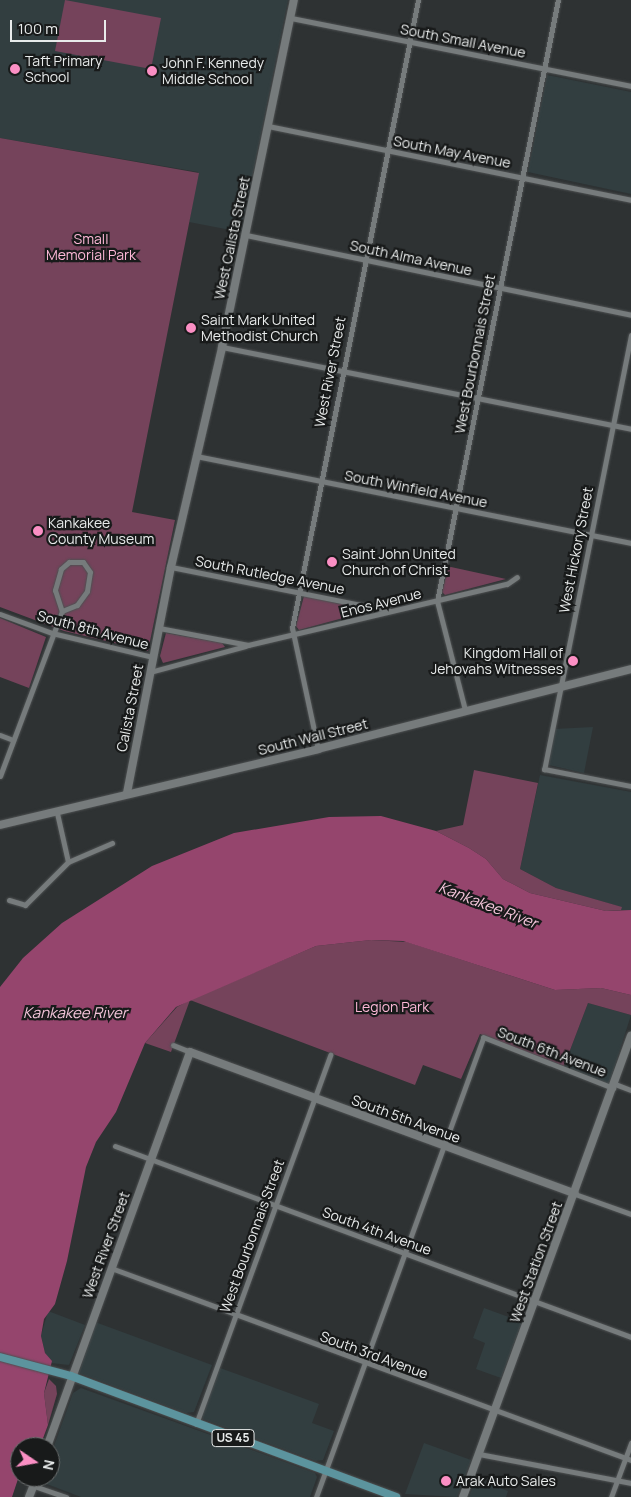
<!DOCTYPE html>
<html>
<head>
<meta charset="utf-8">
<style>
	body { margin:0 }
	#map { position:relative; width:631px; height:1497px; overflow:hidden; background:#2e3233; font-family:Manrope,sans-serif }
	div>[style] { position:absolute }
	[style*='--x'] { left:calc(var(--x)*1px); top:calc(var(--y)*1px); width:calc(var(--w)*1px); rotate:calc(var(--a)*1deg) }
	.built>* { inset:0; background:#323e40 }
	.green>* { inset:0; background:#75435b }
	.water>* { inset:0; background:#95456d }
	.roads { filter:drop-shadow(0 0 1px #4d5051) drop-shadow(0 0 1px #4d5051) }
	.street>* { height:5px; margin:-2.5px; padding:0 2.5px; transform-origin:2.5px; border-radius:2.5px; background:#767b7c }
	.secondary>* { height:8px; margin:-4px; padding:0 4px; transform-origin:4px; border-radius:4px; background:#767b7c }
	.primary>* { height:8px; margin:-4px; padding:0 4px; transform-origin:4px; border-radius:4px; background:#5c949e }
	.dots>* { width:14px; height:14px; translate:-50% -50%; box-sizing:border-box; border:2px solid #181a1a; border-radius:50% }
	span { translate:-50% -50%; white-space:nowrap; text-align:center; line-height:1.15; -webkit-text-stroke:4.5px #181a1a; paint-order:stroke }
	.shield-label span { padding:1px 4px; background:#181a1a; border:1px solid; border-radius:4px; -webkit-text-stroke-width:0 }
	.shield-label { font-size:12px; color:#e8ebeb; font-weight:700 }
	.street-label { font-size:14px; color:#e8ebeb }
	.poi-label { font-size:14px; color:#e8ebeb }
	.left { translate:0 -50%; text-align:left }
	.right { translate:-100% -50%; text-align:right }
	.park-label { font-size:14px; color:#fdb8d7 }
	.water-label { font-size:15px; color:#f4c5da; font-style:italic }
	.north { position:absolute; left:10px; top:1437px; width:50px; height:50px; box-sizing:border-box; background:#181a1a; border:1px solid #6b6e6e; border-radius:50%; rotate:102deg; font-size:14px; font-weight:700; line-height:20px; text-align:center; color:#e8ebeb }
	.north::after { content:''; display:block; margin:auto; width:18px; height:22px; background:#fb8fc4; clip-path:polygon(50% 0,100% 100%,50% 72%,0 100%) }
	.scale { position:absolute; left:10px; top:20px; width:96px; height:22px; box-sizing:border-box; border:2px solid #e8ebeb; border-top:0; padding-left:6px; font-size:15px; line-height:18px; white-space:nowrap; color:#e8ebeb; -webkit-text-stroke:4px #181a1a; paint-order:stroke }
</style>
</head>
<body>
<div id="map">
	<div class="built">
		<div style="clip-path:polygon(0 0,288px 0,241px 232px,189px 222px,198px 172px,0 138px)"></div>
		<div style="clip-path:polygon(547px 75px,631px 92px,631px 194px,528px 172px)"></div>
		<div style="clip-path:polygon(593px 727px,584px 773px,549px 765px,554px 729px)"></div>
		<div style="clip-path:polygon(540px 775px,631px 792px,631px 910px,621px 910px,621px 907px,556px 888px,520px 869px)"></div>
		<div style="clip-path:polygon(588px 1003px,631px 1015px,609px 1084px,564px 1066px)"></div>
		<div style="clip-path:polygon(484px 1308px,522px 1322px,501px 1378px,476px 1369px,485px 1343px,473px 1338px)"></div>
		<div style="clip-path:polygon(48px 1311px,85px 1325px,69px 1365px,51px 1363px,45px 1353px,41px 1336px)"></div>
		<div style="clip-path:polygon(95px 1322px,212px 1365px,194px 1412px,186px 1413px,79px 1373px)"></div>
		<div style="clip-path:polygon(220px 1368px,319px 1404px,312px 1423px,334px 1431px,323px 1460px,316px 1461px,203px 1419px,202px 1415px)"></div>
		<div style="clip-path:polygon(81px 1388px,315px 1473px,317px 1477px,310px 1497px,81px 1497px,44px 1483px,43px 1477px,50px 1477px,50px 1457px,73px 1393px)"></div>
		<div style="clip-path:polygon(424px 1443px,471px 1460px,457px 1497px,405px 1494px)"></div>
		<div style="clip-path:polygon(476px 1479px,508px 1491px,506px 1497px,469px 1497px)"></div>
	</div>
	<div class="green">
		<div style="clip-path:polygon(65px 0,161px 18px,151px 69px,55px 51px)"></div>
		<div style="clip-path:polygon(0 138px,199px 173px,132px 512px,175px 520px,148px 651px,64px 631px,0 607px)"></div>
		<div style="clip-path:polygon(448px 568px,451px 567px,506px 579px,445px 595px,442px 592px)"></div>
		<div style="clip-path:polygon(304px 596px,368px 610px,369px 611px,299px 630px,296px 626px)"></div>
		<div style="clip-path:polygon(0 618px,46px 637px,29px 688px,0 677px)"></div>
		<div style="clip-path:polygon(166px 633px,222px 643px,225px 647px,163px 663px,160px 656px)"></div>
		<div style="clip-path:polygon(474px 770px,538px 783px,520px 869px,556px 888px,622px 907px,621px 910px,606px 911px,530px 893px,503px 879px,486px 859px,469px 848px,436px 831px,463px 825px)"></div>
		<div style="clip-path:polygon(371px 940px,407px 942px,555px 990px,601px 988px,631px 995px,631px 1015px,588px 1003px,564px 1066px,480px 1034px,461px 1079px,423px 1065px,415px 1085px,190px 1000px,171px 1052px,145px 1043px,177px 1007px,190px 1000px,316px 946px)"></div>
		<div style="clip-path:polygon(49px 1379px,56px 1386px,57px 1394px,48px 1425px,44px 1393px)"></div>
	</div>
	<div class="water">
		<div style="clip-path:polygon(381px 816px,436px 831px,469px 848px,486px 859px,503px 879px,530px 893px,606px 911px,631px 910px,631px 995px,601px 988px,555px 990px,403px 941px,371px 940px,316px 946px,176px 1007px,145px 1043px,116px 1112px,96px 1142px,86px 1167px,67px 1261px,55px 1304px,44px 1319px,41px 1336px,45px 1353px,52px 1361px,44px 1393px,48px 1425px,42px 1441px,28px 1439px,27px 1447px,20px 1447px,20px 1473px,12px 1497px,0 1497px,0 987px,23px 958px,62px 923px,152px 866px,234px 833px,329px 817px)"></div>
	</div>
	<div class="roads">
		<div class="street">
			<div style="--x:291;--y:18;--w:347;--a:11.3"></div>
			<div style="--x:268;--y:126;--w:370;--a:11.5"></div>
			<div style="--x:246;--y:235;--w:393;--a:11.7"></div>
			<div style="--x:631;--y:335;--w:443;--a:101.3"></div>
			<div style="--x:544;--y:769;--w:89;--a:11.1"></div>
			<div style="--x:222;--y:347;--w:417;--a:11.3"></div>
			<div style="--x:196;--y:456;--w:444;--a:11.3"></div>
			<div style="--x:171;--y:567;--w:224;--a:11.3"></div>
			<div style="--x:0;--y:614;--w:55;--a:20.1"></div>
			<div style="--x:52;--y:633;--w:104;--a:13.4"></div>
			<div style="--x:159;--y:628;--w:91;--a:10.8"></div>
			<div style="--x:248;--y:645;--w:266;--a:-13.3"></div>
			<div style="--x:507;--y:584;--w:12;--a:-35"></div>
			<div style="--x:150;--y:672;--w:99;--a:-15.2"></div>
			<div style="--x:465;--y:710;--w:113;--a:-104.4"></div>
			<div style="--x:437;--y:601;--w:613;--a:-78.62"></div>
			<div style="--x:0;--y:735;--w:14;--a:21"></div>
			<div style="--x:318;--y:749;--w:124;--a:-102.1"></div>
			<div style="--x:292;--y:628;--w:641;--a:-78.65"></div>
			<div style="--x:0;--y:776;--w:176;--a:-69.4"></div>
			<div style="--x:62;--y:611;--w:16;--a:-22"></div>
			<div style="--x:77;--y:605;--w:17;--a:-54"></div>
			<div style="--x:87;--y:591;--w:19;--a:-81"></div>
			<div style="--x:90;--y:572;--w:12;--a:-125"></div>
			<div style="--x:83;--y:562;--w:14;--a:180"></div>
			<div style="--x:69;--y:562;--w:11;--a:139"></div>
			<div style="--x:61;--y:569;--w:22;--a:106"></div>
			<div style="--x:55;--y:590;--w:22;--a:72"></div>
			<div style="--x:57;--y:813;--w:50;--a:77.3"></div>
			<div style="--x:9;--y:900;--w:17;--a:17"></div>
			<div style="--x:25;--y:905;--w:61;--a:-45"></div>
			<div style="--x:68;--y:862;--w:48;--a:-23.4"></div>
			<div style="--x:173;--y:1045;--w:18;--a:22"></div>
			<div style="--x:615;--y:1084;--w:17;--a:21"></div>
			<div style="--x:115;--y:1146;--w:550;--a:20.31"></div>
			<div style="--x:575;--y:1194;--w:59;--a:19.7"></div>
			<div style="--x:111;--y:1268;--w:554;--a:20.27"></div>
			<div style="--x:196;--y:1424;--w:393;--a:-70"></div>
			<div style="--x:479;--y:1454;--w:155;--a:10.8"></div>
			<div style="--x:34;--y:1486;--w:34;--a:19"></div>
			<div style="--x:316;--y:1497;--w:489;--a:-70"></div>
			<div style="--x:483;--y:1037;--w:140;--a:21.4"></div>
			<div style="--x:611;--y:1497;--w:58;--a:-69.7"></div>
		</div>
		<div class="secondary">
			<div style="--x:127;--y:793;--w:230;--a:-79"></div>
			<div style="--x:171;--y:567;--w:226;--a:-76.9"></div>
			<div style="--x:222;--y:347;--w:354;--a:-78.3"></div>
			<div style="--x:0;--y:825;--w:327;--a:-13.4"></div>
			<div style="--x:318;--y:749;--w:323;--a:-14.3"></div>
			<div style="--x:47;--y:1447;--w:420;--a:-70.1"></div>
			<div style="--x:190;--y:1052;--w:410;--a:20.2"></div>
			<div style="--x:29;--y:1497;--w:22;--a:-68"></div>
			<div style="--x:463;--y:1497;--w:491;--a:-70"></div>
		</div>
		<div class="primary">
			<div style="--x:0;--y:1357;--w:73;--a:15"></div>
			<div style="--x:71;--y:1376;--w:347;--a:20.4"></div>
		</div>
	</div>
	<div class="dots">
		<div style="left:15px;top:69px;background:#fb8fc4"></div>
		<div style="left:152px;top:71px;background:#fb8fc4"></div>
		<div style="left:191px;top:328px;background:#fb8fc4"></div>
		<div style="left:38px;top:531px;background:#fb8fc4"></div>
		<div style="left:332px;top:562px;background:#fb8fc4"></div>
		<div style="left:573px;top:661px;background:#fb8fc4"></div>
		<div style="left:446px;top:1481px;background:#fb8fc4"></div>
	</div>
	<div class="shield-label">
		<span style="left:233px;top:1438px">US 45</span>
	</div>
	<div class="street-label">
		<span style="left:463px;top:41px;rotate:11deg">South Small Avenue</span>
		<span style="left:452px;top:152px;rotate:11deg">South May Avenue</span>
		<span style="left:232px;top:238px;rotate:-78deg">West Calista Street</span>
		<span style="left:411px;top:258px;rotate:12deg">South Alma Avenue</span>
		<span style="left:475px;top:354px;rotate:-79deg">West Bourbonnais Street</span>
		<span style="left:330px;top:372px;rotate:-79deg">West River Street</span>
		<span style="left:416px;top:489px;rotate:11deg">South Winfield Avenue</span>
		<span style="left:576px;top:550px;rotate:-79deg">West Hickory Street</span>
		<span style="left:270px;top:575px;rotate:11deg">South Rutledge Avenue</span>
		<span style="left:381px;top:603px;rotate:-14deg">Enos Avenue</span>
		<span style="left:93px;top:630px;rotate:15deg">South 8th Avenue</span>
		<span style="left:130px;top:708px;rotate:-79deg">Calista Street</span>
		<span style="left:313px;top:737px;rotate:-14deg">South Wall Street</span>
		<span style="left:552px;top:1052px;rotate:21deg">South 6th Avenue</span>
		<span style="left:406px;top:1119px;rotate:20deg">South 5th Avenue</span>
		<span style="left:377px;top:1231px;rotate:20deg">South 4th Avenue</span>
		<span style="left:252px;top:1236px;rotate:-70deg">West Bourbonnais Street</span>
		<span style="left:106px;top:1245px;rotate:-70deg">West River Street</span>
		<span style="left:536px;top:1262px;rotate:-70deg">West Station Street</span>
		<span style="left:374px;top:1355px;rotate:20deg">South 3rd Avenue</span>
	</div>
	<div class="poi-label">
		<span class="left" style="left:25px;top:69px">Taft Primary<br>School</span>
		<span class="left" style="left:162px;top:71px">John F. Kennedy<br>Middle School</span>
		<span class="left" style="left:201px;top:328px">Saint Mark United<br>Methodist Church</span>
		<span class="left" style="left:48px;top:531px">Kankakee<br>County Museum</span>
		<span class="left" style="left:342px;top:562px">Saint John United<br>Church of Christ</span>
		<span class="right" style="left:563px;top:661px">Kingdom Hall of<br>Jehovahs Witnesses</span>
		<span class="left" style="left:456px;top:1481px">Arak Auto Sales</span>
	</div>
	<div class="park-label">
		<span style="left:91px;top:247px">Small<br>Memorial Park</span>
		<span style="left:392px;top:1007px">Legion Park</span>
	</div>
	<div class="water-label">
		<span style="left:488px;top:905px;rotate:21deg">Kankakee River</span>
		<span style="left:75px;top:1013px">Kankakee River</span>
	</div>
	<div class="north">N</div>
	<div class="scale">100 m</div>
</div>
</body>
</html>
